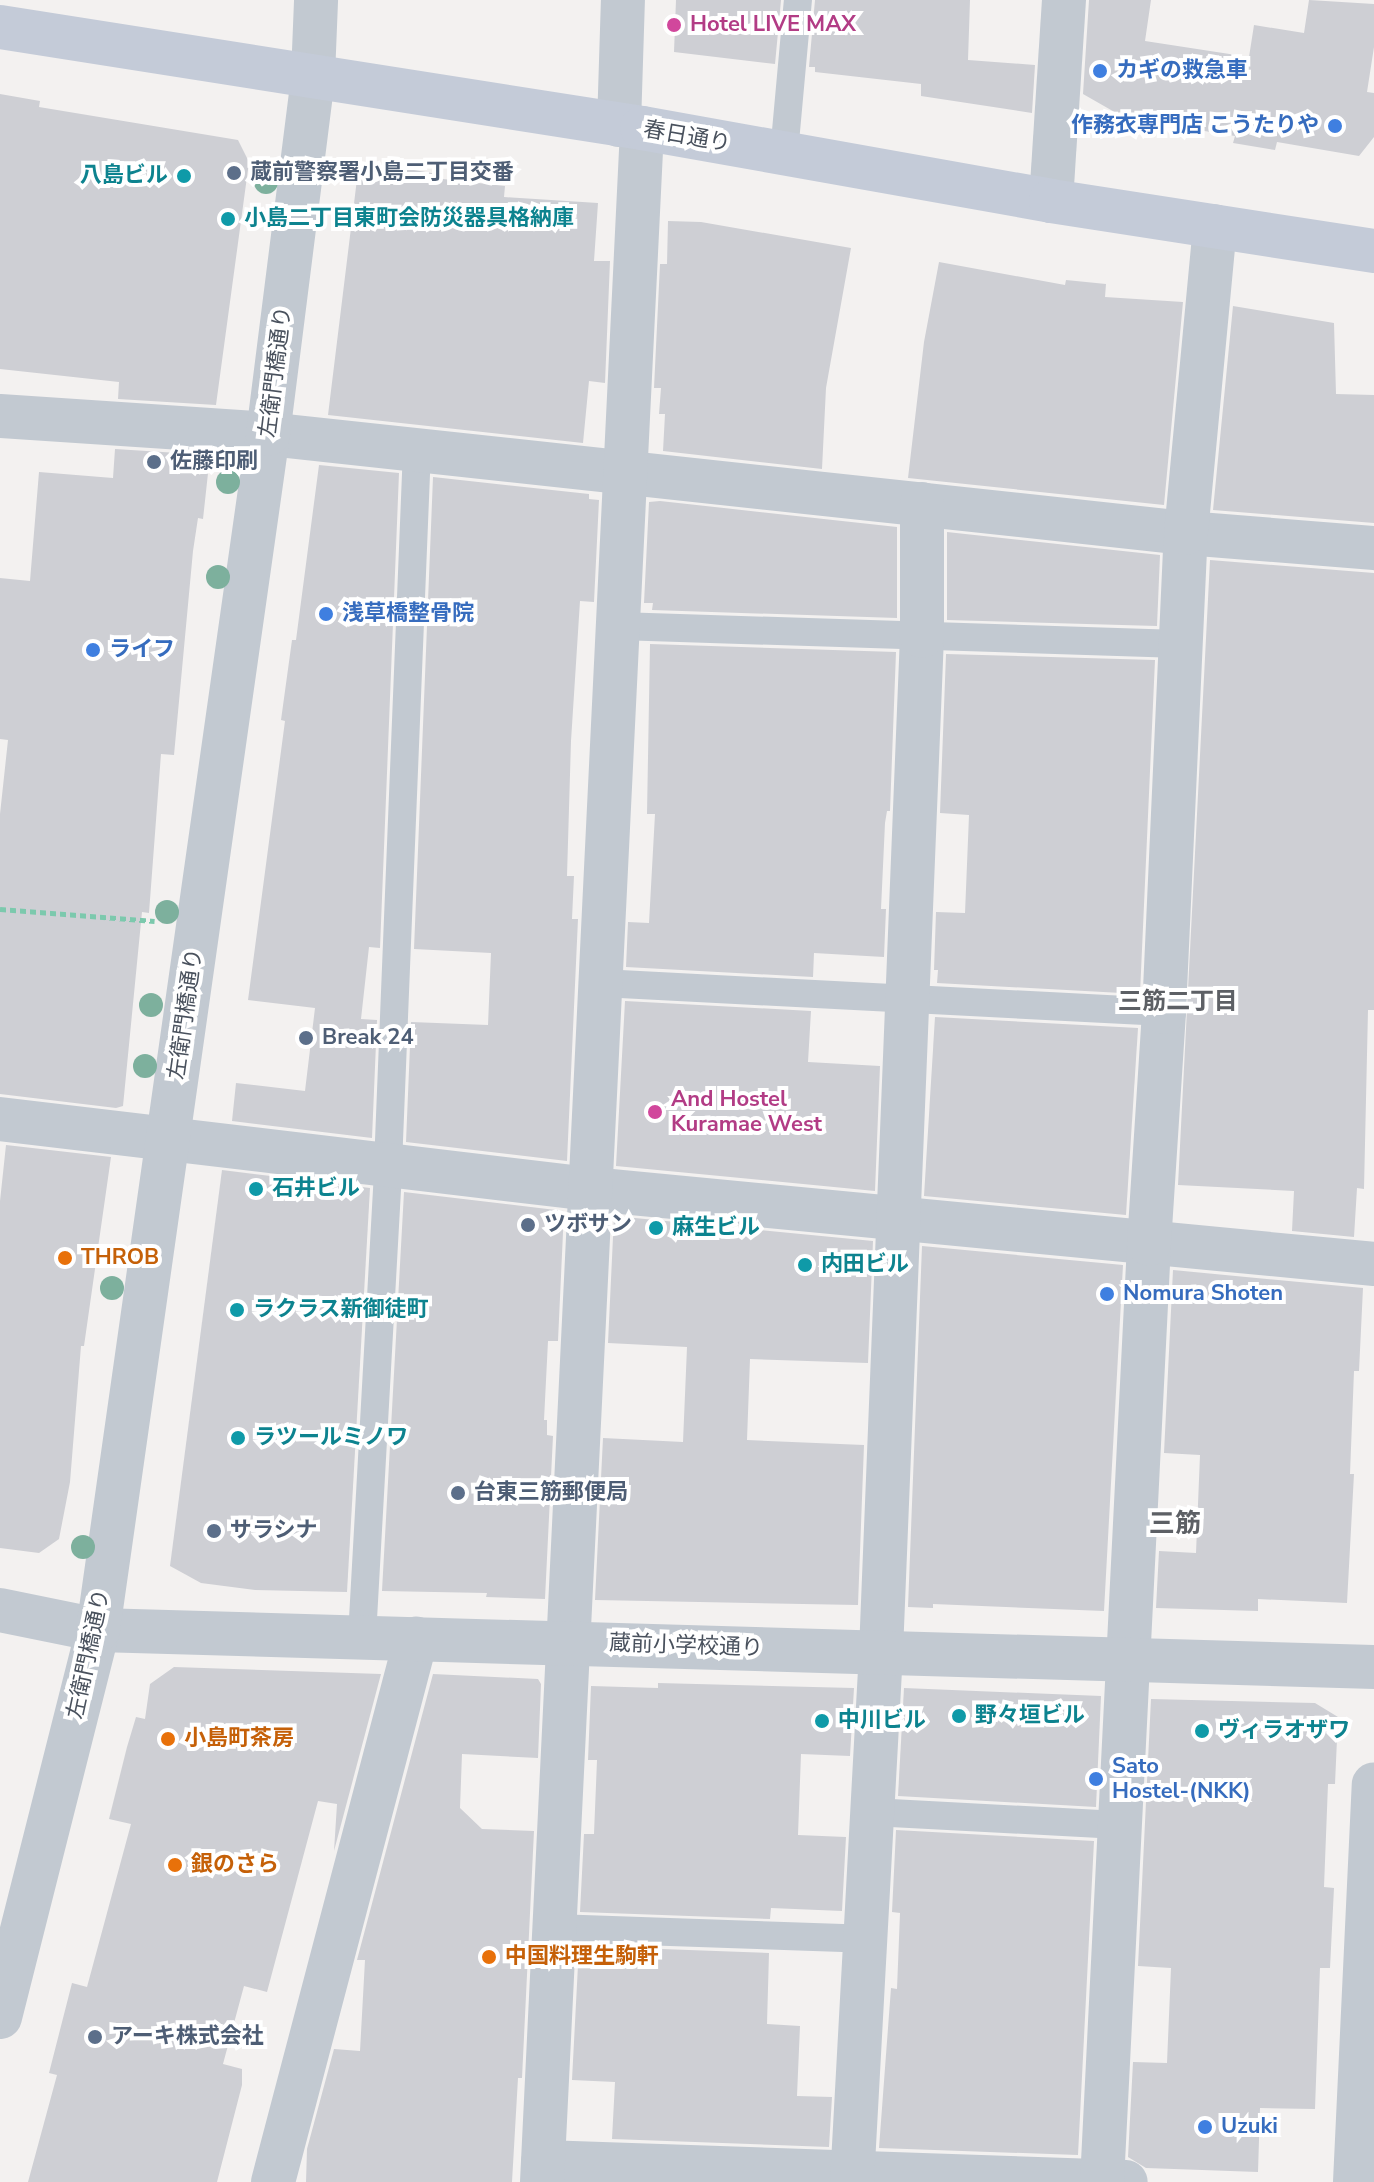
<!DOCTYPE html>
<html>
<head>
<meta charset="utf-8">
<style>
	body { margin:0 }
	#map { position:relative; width:1374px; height:2182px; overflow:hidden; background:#f3f1f0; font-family:"Nunito Sans","Noto Sans JP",sans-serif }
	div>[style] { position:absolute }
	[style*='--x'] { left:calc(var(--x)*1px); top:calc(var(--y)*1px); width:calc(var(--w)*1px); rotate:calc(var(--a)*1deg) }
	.building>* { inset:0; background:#cecfd4 }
	.path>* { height:5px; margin-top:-2.5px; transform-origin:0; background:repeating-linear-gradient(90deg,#7cc9ad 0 6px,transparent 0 10px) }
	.service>* { height:28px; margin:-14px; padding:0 14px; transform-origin:14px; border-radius:14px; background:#c2c9d1 }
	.minor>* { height:44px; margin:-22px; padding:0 22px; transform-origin:22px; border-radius:22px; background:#c2c9d1 }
	.tertiary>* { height:44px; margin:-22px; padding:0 22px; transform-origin:22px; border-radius:22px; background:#c2c9d1 }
	.secondary>* { height:44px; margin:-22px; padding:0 22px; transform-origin:22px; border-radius:22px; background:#c4cbd8 }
	.trees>* { width:24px; height:24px; margin:-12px; border-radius:50%; background:#7db09d }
	.dots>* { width:22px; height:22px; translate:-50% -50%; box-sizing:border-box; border:4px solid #fff; border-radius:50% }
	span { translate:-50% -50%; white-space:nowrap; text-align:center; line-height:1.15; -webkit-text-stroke:8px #fff; paint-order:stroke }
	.hotel-label { font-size:22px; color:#b23c85; font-weight:700 }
	.left { translate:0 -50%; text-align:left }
	.shop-label { font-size:22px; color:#366cbe; font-weight:700 }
	.right { translate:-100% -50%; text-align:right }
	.street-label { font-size:22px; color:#49515d }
	.service-label { font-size:22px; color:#4e5e75; font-weight:700 }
	.culture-label { font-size:22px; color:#0d838f; font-weight:700 }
	.food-label { font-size:22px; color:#c56008; font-weight:700 }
	.neighbourhood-label { font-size:24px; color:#5d6065; font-weight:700 }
	.quarter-label { font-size:26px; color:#5d6065; font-weight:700 }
</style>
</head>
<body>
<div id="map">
	<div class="building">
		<div style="clip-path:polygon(676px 0,781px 0,775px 64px,674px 52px)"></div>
		<div style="clip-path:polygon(815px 0,970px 0,968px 60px,1035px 65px,1032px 113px,921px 96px,921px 84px,815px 72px,815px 67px,809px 67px)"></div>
		<div style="clip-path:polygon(1089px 0,1151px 0,1145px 41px,1249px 57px,1254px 25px,1304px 33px,1309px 0,1374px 4px,1374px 47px,1367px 92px,1374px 93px,1374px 137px,1359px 156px,1277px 142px,1275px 150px,1233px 143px,1235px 136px,1125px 118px,1083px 94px)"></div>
		<div style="clip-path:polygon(0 94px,40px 101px,39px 107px,238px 140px,249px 162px,216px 405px,118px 399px,119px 382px,0 369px)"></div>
		<div style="clip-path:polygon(379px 164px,443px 175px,443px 179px,505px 186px,504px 197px,598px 203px,594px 261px,610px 261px,605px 383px,589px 381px,583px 443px,328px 415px,357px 179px)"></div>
		<div style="clip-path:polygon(668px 221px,701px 222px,851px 248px,826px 388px,822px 469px,663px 451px,665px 414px,659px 414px,661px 388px,654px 388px,660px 264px,667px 264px)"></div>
		<div style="clip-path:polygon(939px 262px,1065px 285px,1066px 280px,1106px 284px,1105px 297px,1183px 302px,1164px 505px,908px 478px,924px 342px)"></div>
		<div style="clip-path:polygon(1233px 306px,1334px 323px,1336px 394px,1374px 395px,1374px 523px,1213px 510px)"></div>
		<div style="clip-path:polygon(115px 449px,210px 455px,203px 519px,198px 518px,193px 551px,174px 755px,161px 754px,149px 913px,142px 912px,123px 1106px,116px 1108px,0 1094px,0 814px,8px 740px,0 739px,0 578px,30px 581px,39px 472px,113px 478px)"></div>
		<div style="clip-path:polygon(319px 465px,399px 473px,380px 948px,369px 947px,361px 1019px,377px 1020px,372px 1138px,232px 1121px,236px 1083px,305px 1091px,315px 1008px,248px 1000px,285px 721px,281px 720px,292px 640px,296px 640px)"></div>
		<div style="clip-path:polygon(433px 477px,589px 494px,589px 499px,599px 500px,594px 602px,580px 601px,571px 741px,567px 876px,574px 876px,572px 919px,578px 919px,567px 1161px,406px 1142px,411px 1022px,488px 1025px,491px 953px,414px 949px)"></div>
		<div style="clip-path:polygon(660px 501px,897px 527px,897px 618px,652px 610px,653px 603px,644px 603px,649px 502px)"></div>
		<div style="clip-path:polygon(947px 532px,1160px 555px,1157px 626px,947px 620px)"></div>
		<div style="clip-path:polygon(1210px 560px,1374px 573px,1374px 1010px,1368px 1010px,1364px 1189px,1357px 1188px,1354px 1237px,1292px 1231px,1294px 1191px,1178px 1185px)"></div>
		<div style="clip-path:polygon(650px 644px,896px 652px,890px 811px,887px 811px,885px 823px,881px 909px,886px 909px,884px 957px,814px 953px,813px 977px,626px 967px,628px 922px,649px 923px,655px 814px,647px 814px)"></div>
		<div style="clip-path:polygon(946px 654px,1155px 660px,1140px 994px,937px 983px,938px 970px,934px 970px,936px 912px,965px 913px,969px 815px,940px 813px)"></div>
		<div style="clip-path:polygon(625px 1001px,811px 1011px,808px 1062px,880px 1066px,875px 1191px,616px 1166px)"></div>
		<div style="clip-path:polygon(935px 1017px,1138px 1028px,1126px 1215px,924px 1196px)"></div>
		<div style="clip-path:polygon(6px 1145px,111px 1157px,84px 1346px,81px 1346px,70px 1482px,59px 1539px,39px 1553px,0 1548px,0 1201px)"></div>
		<div style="clip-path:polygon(222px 1170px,370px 1188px,347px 1592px,255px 1590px,201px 1583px,170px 1566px)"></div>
		<div style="clip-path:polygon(404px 1192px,564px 1211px,558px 1341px,548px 1341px,544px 1420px,547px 1420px,547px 1435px,553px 1436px,545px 1599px,486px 1597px,487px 1593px,382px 1591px)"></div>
		<div style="clip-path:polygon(614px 1216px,873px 1241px,868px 1363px,750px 1359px,747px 1440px,864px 1445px,858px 1605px,595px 1600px,603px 1438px,683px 1442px,687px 1347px,608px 1343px)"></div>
		<div style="clip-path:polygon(922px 1246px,1123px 1265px,1104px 1611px,933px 1604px,933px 1608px,908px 1607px)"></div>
		<div style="clip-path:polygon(1173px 1270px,1363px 1288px,1359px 1371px,1354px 1371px,1350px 1474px,1354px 1474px,1347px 1603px,1258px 1599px,1258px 1611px,1156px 1608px,1159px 1551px,1196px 1553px,1200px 1455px,1164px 1453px)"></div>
		<div style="clip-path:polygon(174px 1667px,381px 1674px,334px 1851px,337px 1804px,318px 1801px,267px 1992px,244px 1986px,223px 2064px,242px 2069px,242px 2085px,217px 2182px,28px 2182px,57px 2075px,49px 2073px,72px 1983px,87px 1987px,131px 1824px,109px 1819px,127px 1747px,136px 1717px,145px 1719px,150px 1684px)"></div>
		<div style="clip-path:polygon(433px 1674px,538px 1679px,541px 1684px,538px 1758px,462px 1754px,460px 1808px,482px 1829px,534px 1831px,522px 2078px,518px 2078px,512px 2182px,306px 2182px,307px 2149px,334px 2049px,360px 2051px,365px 1960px,357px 1960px)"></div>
		<div style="clip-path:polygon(658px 1683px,854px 1688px,850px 1756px,801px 1754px,798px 1835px,846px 1837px,842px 1911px,771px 1908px,770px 1919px,580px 1912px,584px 1834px,594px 1834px,597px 1760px,588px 1760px,591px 1686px,658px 1688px)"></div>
		<div style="clip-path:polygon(904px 1688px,1101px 1696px,1096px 1807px,898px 1796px)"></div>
		<div style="clip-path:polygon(1151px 1699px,1315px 1703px,1338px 1717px,1335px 1784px,1328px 1784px,1324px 1887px,1334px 1888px,1330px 1968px,1320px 1968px,1315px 2109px,1260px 2108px,1258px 2172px,1146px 2168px,1128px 2157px,1133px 2062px,1167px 2063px,1171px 1968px,1138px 1966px)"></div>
		<div style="clip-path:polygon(896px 1830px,1094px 1841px,1078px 2155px,879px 2148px,891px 1988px,897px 1989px,900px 1913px,892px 1912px)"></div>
		<div style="clip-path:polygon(579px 1946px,769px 1953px,767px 2024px,800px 2026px,797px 2096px,832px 2097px,829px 2147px,612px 2139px,615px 2082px,572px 2080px)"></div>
	</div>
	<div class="path">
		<div style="--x:0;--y:909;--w:155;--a:4.4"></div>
	</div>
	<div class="service">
		<div style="--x:784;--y:153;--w:154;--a:-84.8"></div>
		<div style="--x:618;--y:626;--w:562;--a:1.83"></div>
		<div style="--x:601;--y:983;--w:564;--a:2.95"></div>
		<div style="--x:362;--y:1637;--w:473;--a:-86.8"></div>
		<div style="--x:388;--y:1165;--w:716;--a:-87.68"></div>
		<div style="--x:872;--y:1812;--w:247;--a:3"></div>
		<div style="--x:554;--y:1928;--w:311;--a:2"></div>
	</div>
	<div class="minor">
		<div style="--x:619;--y:125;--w:125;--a:-88.2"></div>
		<div style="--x:1051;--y:201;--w:201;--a:-86.3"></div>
		<div style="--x:0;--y:416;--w:269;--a:3.8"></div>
		<div style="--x:268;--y:434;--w:923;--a:6.16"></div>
		<div style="--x:1186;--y:533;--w:189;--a:4.6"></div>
		<div style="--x:0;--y:1119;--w:594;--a:6.77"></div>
		<div style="--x:590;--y:1189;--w:788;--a:5.46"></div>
		<div style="--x:543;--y:2162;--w:583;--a:1.96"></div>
		<div style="--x:273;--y:2182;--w:562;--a:-75.25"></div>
		<div style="--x:542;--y:2182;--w:2056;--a:-87.21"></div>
		<div style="--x:852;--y:2182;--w:531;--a:-86.87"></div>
		<div style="--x:881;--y:1652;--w:1017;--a:-87.69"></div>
		<div style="--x:922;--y:636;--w:132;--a:-90"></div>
		<div style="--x:1102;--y:2182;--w:939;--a:-87.13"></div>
		<div style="--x:1149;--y:1244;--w:232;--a:-86.3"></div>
		<div style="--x:1164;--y:1012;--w:480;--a:-87.4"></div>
		<div style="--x:1186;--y:533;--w:308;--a:-84.6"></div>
		<div style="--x:1355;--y:2182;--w:398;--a:-87.3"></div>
	</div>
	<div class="tertiary">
		<div style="--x:0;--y:1610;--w:100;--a:11.5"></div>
		<div style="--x:98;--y:1630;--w:1277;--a:1.66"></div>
		<div style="--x:0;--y:2017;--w:399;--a:-75.8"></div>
		<div style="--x:98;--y:1630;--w:1208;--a:-81.91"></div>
		<div style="--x:268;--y:434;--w:361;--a:-82.8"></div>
		<div style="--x:313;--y:76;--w:76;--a:-87.7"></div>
	</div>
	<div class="secondary">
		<div style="--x:0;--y:27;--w:650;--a:8.94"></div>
		<div style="--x:642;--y:128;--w:415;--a:10.1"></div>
		<div style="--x:1051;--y:201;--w:327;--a:8.8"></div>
	</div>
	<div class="trees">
		<div style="left:266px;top:182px"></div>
		<div style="left:228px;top:482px"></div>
		<div style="left:218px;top:577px"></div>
		<div style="left:167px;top:912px"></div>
		<div style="left:151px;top:1005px"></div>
		<div style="left:145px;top:1066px"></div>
		<div style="left:112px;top:1288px"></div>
		<div style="left:83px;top:1547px"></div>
	</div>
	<div class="dots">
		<div style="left:674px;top:25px;background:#d1479c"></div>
		<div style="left:1100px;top:71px;background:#3f7fe0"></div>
		<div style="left:1335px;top:126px;background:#3f7fe0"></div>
		<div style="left:234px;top:173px;background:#5c6f8a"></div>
		<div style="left:184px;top:176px;background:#0f9aa8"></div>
		<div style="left:228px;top:219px;background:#0f9aa8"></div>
		<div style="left:154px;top:462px;background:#5c6f8a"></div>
		<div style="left:326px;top:614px;background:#3f7fe0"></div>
		<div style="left:93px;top:650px;background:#3f7fe0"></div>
		<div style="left:306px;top:1038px;background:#5c6f8a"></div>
		<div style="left:655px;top:1112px;background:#d1479c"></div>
		<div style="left:256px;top:1189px;background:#0f9aa8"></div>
		<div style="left:528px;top:1225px;background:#5c6f8a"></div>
		<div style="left:656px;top:1228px;background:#0f9aa8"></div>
		<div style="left:65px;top:1258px;background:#e8710a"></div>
		<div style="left:805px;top:1265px;background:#0f9aa8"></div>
		<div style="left:1107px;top:1294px;background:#3f7fe0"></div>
		<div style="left:237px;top:1310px;background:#0f9aa8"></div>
		<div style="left:238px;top:1438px;background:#0f9aa8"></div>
		<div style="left:458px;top:1493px;background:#5c6f8a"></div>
		<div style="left:214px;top:1531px;background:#5c6f8a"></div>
		<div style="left:959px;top:1716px;background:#0f9aa8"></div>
		<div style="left:822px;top:1721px;background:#0f9aa8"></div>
		<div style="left:1202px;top:1731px;background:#0f9aa8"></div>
		<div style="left:168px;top:1739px;background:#e8710a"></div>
		<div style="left:1096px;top:1779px;background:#3f7fe0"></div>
		<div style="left:175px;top:1865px;background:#e8710a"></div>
		<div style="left:489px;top:1957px;background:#e8710a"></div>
		<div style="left:95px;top:2037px;background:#5c6f8a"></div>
		<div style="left:1205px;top:2127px;background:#3f7fe0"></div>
	</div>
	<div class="hotel-label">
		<span class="left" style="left:690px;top:25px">Hotel LIVE MAX</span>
		<span class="left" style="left:671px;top:1112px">And Hostel<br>Kuramae West</span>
	</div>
	<div class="shop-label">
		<span class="left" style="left:1116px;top:71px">カギの救急車</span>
		<span class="right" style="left:1319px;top:126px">作務衣専門店 こうたりや</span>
		<span class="left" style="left:342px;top:614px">浅草橋整骨院</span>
		<span class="left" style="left:109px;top:650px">ライフ</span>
		<span class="left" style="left:1123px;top:1294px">Nomura Shoten</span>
		<span class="left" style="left:1112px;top:1779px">Sato<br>Hostel-(NKK)</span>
		<span class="left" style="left:1221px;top:2127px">Uzuki</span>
	</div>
	<div class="street-label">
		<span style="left:687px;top:137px;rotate:10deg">春日通り</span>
		<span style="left:276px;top:372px;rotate:-83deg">左衛門橋通り</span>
		<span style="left:186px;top:1014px;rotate:-82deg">左衛門橋通り</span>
		<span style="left:686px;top:1646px;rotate:2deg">蔵前小学校通り</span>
		<span style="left:89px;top:1654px;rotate:-78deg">左衛門橋通り</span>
	</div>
	<div class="service-label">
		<span class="left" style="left:250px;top:173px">蔵前警察署小島二丁目交番</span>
		<span class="left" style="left:170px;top:462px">佐藤印刷</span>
		<span class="left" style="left:322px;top:1038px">Break 24</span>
		<span class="left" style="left:544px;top:1225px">ツボサン</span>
		<span class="left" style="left:474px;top:1493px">台東三筋郵便局</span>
		<span class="left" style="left:230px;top:1531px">サラシナ</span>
		<span class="left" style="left:111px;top:2037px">アーキ株式会社</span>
	</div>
	<div class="culture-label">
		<span class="right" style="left:168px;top:176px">八島ビル</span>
		<span class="left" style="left:244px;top:219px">小島二丁目東町会防災器具格納庫</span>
		<span class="left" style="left:272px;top:1189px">石井ビル</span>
		<span class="left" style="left:672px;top:1228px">麻生ビル</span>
		<span class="left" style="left:821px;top:1265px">内田ビル</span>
		<span class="left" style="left:253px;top:1310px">ラクラス新御徒町</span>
		<span class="left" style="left:254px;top:1438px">ラツールミノワ</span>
		<span class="left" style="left:975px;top:1716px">野々垣ビル</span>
		<span class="left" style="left:838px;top:1721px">中川ビル</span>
		<span class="left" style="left:1218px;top:1731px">ヴィラオザワ</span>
	</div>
	<div class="food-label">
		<span class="left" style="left:81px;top:1258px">THROB</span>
		<span class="left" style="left:184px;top:1739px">小島町茶房</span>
		<span class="left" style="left:191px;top:1865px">銀のさら</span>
		<span class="left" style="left:505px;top:1957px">中国料理生駒軒</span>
	</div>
	<div class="neighbourhood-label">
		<span style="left:1178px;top:1002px">三筋二丁目</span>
	</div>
	<div class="quarter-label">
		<span style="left:1175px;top:1524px">三筋</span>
	</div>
</div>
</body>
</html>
